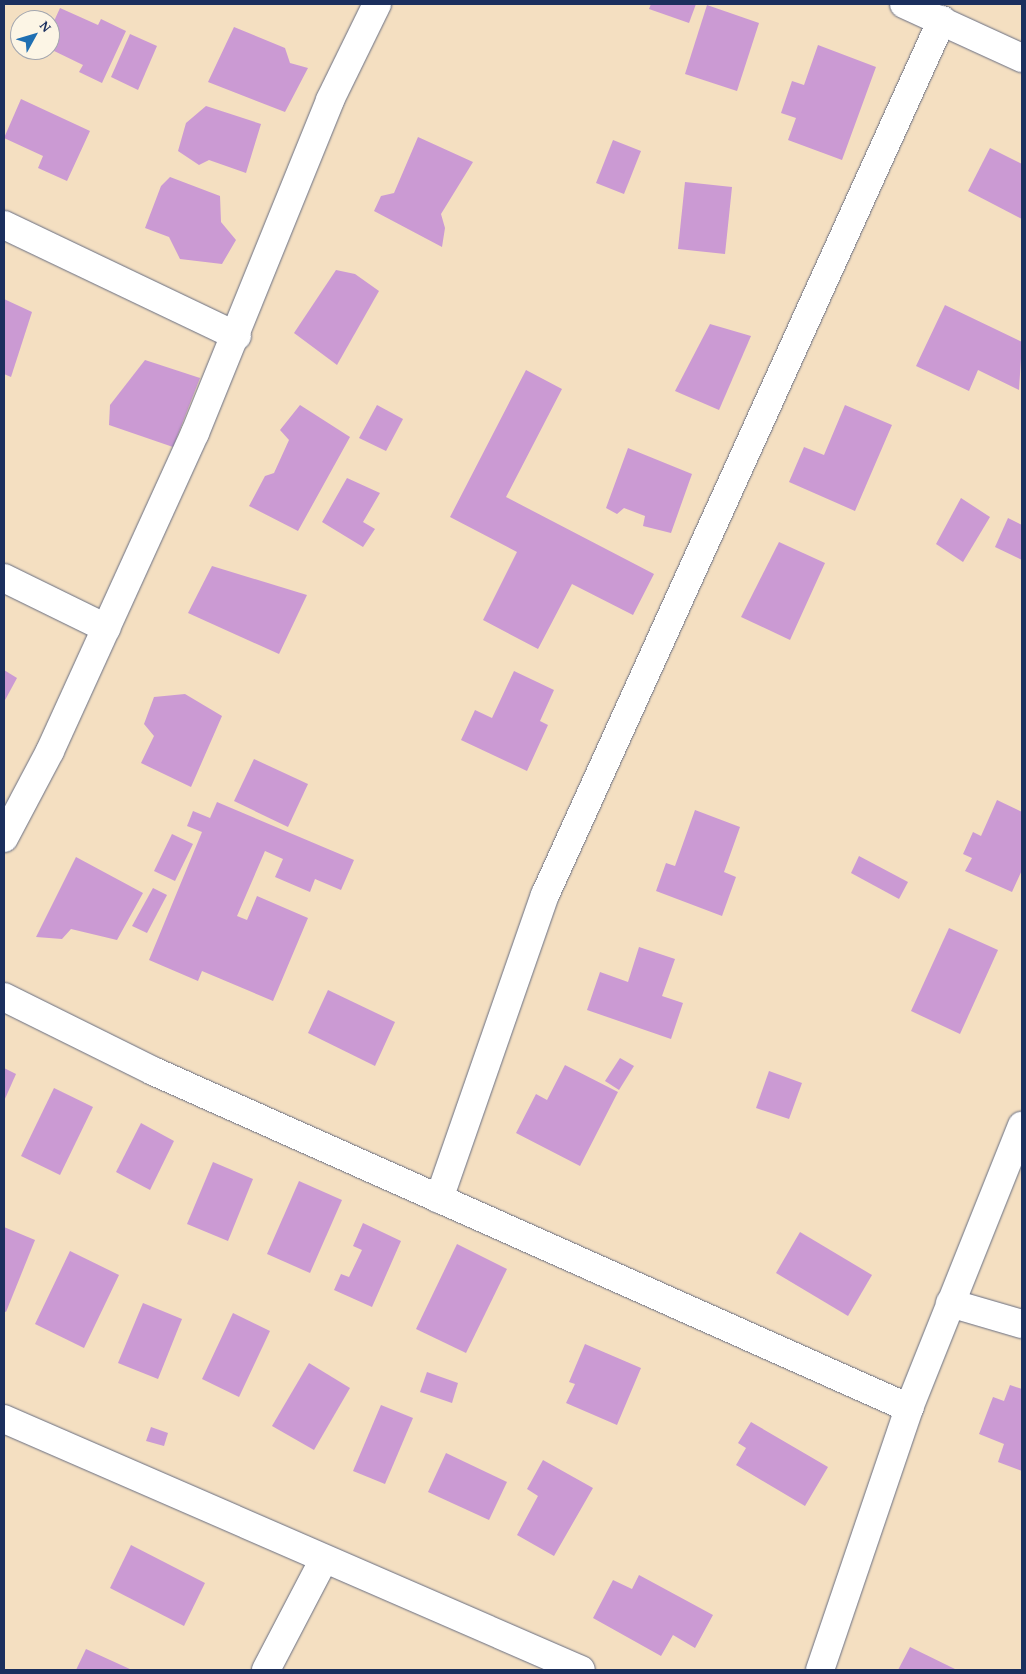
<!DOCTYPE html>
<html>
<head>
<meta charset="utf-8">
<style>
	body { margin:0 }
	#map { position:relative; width:1026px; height:1674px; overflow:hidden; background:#f4dfc1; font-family:"Gentium Book Plus",serif }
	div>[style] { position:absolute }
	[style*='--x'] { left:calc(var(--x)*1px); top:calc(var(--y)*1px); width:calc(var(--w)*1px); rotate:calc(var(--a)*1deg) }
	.building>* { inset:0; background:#cb9ad3 }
	.roads { filter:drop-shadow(0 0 1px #676d81) drop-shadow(0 0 1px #676d81) }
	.minor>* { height:28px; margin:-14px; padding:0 14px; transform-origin:14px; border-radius:14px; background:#fff }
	span { translate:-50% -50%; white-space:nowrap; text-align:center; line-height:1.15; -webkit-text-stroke:4px #fcf5e5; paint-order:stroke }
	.frame { position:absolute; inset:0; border:5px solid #1b2f5e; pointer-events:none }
	.north { position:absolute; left:10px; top:10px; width:50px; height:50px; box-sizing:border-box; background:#fcf5e5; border:1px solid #a2a6af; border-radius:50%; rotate:51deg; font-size:14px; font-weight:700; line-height:20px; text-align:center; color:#1b2f5e }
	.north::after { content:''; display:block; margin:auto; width:18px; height:22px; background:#1f6fb2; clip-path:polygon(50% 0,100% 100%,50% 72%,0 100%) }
</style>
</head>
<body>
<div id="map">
	<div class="building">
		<div style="clip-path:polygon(651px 4px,696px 4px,689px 23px,649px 9px)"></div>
		<div style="clip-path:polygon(707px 5px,759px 23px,737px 91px,685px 74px)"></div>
		<div style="clip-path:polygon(60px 8px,98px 25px,101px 19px,126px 31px,102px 83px,79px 72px,83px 65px,50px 49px,50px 30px)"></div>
		<div style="clip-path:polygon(234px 27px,285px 48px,290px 63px,308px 68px,285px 112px,208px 82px)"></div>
		<div style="clip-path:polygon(130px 34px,157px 46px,138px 90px,111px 77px)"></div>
		<div style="clip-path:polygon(818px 45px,876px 67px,842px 160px,788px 140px,796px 118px,781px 113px,792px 81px,804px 85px)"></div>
		<div style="clip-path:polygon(21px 99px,90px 131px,67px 181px,38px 168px,43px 156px,4px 138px)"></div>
		<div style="clip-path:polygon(206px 106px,261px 124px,246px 173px,209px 160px,199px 165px,178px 151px,186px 123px)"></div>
		<div style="clip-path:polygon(418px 137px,473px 162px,441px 214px,445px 228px,442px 247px,374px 211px,381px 196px,394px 193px)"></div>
		<div style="clip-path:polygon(613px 140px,641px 151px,624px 194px,596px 183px)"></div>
		<div style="clip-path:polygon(990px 148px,1022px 164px,1022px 219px,968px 191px)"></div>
		<div style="clip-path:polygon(170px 177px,220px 196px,221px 222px,236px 240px,222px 264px,180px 259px,169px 237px,145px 228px,161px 186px)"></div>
		<div style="clip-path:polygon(685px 182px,732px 187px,725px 254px,678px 249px)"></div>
		<div style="clip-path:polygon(336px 270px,355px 274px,379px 291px,337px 365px,294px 333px)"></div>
		<div style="clip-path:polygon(4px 299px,32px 312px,11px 377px,4px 374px)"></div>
		<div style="clip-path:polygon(945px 305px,1022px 342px,1019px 390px,978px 370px,969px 391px,916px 366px)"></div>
		<div style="clip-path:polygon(710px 324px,751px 336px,719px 410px,675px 391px)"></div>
		<div style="clip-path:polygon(145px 360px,200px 378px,173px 447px,109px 425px,110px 405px)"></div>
		<div style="clip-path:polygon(526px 370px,562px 389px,506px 497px,654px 574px,633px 615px,572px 584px,538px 649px,483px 620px,517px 552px,450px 517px)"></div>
		<div style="clip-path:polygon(300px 405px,350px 437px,298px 531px,249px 506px,265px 476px,274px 473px,289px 440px,280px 430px)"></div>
		<div style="clip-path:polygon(377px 405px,403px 419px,386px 451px,359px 438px)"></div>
		<div style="clip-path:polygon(845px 405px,892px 425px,855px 511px,789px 482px,804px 447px,824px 455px)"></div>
		<div style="clip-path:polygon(628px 448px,692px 474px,671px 533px,643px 526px,645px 516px,624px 508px,617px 514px,606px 508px)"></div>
		<div style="clip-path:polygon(347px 478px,380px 493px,363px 522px,375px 529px,363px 547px,322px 522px)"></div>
		<div style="clip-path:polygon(961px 498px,990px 517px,963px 562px,936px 544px)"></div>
		<div style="clip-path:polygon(1008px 518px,1022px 525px,1022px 560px,995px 547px)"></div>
		<div style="clip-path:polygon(779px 542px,825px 563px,790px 640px,741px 617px)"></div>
		<div style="clip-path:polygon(212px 566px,307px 595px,279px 654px,188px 613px)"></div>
		<div style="clip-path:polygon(4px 670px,17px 678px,4px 702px)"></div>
		<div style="clip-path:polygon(514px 671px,554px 690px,540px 721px,548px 725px,527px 771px,461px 740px,475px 710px,492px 718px)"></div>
		<div style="clip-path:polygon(185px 694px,222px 716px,191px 787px,141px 763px,154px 736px,144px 724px,154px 697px)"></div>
		<div style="clip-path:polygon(254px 759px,308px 784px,288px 827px,234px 801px)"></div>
		<div style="clip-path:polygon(997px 800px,1022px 812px,1022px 870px,1012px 892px,965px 871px,972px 858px,963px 854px,973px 832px,981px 836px)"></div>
		<div style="clip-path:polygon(217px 802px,354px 860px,341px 890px,315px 879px,310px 892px,275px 877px,283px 859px,265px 851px,237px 916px,247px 920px,257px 896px,308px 918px,273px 1001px,202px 971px,198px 981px,149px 960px,202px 832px,187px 826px,193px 811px,210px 818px)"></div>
		<div style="clip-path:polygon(695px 810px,740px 827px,724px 872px,736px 877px,722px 916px,656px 891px,666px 863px,675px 866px)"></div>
		<div style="clip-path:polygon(172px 834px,193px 844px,175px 881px,154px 871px)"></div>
		<div style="clip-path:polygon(859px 856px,908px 882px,899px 899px,851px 873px)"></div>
		<div style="clip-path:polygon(76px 857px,143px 893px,117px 940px,71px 929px,62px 939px,36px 937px)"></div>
		<div style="clip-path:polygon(153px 888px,167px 895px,147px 933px,132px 926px)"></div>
		<div style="clip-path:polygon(949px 928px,998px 950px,960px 1034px,911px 1011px)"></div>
		<div style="clip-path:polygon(639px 947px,675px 959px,662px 996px,683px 1003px,671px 1039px,587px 1010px,600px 972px,628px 982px)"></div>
		<div style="clip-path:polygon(328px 990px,395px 1022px,375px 1066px,308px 1033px)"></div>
		<div style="clip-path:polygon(620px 1058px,634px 1066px,619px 1090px,605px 1081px)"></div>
		<div style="clip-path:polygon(565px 1065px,618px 1092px,580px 1166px,516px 1133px,536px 1094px,547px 1100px)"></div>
		<div style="clip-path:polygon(4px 1068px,16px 1074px,4px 1101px)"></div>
		<div style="clip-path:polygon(769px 1071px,802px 1083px,789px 1119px,756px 1108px)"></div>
		<div style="clip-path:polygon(54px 1088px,93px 1107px,60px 1175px,21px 1156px)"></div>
		<div style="clip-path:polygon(141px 1123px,174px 1141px,150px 1190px,116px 1172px)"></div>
		<div style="clip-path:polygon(213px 1162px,253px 1179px,228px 1241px,187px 1224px)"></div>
		<div style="clip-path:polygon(299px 1181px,342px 1200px,310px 1273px,267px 1254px)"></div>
		<div style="clip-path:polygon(363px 1223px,401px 1241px,372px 1307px,334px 1290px,341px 1274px,349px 1277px,362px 1250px,353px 1246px)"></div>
		<div style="clip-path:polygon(4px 1227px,35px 1240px,6px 1312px,4px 1311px)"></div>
		<div style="clip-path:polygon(800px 1232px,872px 1275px,848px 1316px,776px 1273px)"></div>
		<div style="clip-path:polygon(457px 1244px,507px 1269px,466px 1353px,416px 1329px)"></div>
		<div style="clip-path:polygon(70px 1251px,119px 1275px,84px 1348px,35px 1324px)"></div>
		<div style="clip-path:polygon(143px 1303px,182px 1319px,158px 1379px,118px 1363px)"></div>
		<div style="clip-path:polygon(233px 1313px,270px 1331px,239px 1397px,202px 1379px)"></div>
		<div style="clip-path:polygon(585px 1344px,641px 1368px,617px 1425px,566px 1403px,575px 1384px,569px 1382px)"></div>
		<div style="clip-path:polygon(309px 1363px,350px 1388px,314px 1450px,272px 1426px)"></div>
		<div style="clip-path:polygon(427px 1372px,458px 1383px,452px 1403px,420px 1392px)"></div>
		<div style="clip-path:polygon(1010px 1385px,1022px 1389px,1022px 1471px,998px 1462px,1004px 1444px,979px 1434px,993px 1397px,1004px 1401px)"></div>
		<div style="clip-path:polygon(381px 1405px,413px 1418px,385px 1484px,353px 1471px)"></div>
		<div style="clip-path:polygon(751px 1422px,828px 1467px,805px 1506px,736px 1465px,746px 1448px,738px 1443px)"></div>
		<div style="clip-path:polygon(151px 1427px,168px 1433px,164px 1446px,146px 1441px)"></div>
		<div style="clip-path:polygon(446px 1453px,507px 1482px,489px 1520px,428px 1492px)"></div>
		<div style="clip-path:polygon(543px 1460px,593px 1488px,554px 1556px,517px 1535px,538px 1496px,527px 1489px)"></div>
		<div style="clip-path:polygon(131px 1545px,205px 1583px,184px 1626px,110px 1588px)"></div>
		<div style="clip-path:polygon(639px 1575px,713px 1615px,695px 1648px,673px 1635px,661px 1656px,593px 1618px,613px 1580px,632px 1589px)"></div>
		<div style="clip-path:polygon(910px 1647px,957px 1670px,898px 1670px)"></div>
		<div style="clip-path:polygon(86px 1649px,132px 1670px,76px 1670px)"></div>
	</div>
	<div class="roads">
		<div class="minor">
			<div style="--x:904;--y:4;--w:130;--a:24.6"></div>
			<div style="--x:4;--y:225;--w:258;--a:25.5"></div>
			<div style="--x:4;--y:578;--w:114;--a:26.1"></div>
			<div style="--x:4;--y:838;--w:98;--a:-62.1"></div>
			<div style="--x:50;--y:751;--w:349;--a:-65.5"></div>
			<div style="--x:195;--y:433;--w:359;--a:-67.9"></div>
			<div style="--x:330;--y:100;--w:107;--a:-63.9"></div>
			<div style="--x:4;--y:997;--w:166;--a:26.4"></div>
			<div style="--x:153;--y:1071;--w:828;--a:24.03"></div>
			<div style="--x:439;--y:1199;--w:322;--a:-70.8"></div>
			<div style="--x:545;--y:895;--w:961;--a:-65.6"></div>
			<div style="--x:950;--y:1303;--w:75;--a:16.3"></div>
			<div style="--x:4;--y:1419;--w:629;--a:23.51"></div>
			<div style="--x:266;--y:1670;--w:123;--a:-62.4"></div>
			<div style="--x:820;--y:1670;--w:277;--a:-71.2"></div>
			<div style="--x:909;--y:1408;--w:304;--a:-68.2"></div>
		</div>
	</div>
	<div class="frame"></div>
	<div class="north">N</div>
</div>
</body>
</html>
